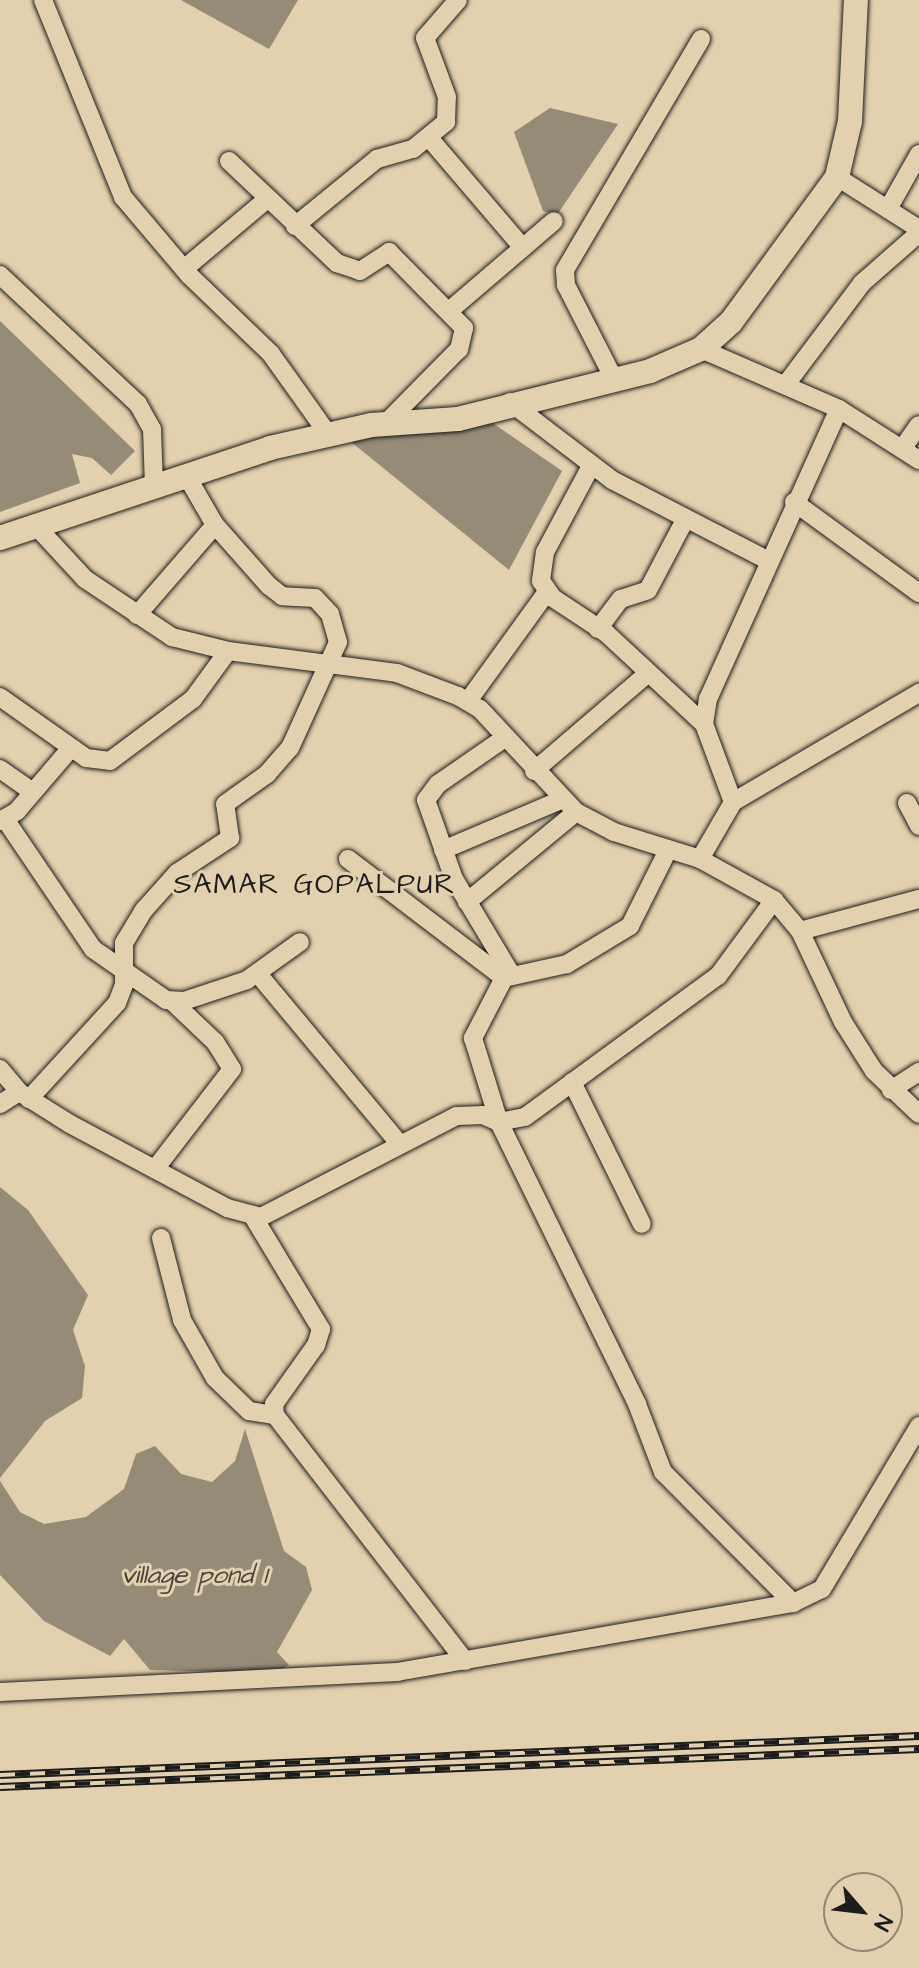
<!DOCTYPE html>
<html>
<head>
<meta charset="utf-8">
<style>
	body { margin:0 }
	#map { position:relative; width:919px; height:1968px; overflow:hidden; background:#e3d0ae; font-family:"Architects Daughter",sans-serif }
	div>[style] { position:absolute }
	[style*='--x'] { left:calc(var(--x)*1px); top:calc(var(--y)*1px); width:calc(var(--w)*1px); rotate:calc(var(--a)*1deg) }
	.water>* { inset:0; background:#968b76 }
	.roads { filter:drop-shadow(0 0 2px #1c1c1c) drop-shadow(0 0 2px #1c1c1c) }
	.minor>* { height:18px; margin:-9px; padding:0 9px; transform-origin:9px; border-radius:9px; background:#e3d0ae }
	.tertiary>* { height:24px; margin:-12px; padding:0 12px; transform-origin:12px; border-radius:12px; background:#e3d0ae }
	.rail>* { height:8px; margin-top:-4px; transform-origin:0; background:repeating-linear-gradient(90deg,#e3d0ae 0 15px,#1c1c1c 0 30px); box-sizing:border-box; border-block:2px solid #1c1c1c }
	span { translate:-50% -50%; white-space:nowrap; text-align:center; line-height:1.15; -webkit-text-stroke:6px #e3d0ae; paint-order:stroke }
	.water-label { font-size:26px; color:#47433c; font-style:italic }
	.quarter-label { font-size:28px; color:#1c1c1c; letter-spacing:2px }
	.north { position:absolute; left:823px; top:1872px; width:80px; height:80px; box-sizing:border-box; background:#e3d0ae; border:2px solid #938874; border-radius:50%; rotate:118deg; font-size:22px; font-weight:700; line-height:32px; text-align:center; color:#1c1c1c }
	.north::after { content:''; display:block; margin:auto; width:28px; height:36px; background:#1c1c1c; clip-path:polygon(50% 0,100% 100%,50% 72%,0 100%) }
</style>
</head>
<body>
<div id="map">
	<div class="water">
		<div style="clip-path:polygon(181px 0,298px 0,269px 49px)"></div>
		<div style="clip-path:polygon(550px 108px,618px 124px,557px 215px,543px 211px,514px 132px)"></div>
		<div style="clip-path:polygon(0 321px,135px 451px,111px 475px,92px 458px,72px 454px,80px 483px,0 512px)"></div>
		<div style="clip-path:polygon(487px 419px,562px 471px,509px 570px,345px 437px)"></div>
		<div style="clip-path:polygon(0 1187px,28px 1210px,88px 1295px,73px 1330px,85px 1366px,82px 1398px,45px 1421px,0 1478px)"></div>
		<div style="clip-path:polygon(245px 1429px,284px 1551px,306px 1567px,312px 1590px,277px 1652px,289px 1665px,274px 1673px,150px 1670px,124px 1639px,110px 1656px,44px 1621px,0 1575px,0 1481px,20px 1512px,44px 1524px,86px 1517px,124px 1489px,136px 1454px,155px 1446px,181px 1474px,212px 1482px,235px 1461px)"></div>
	</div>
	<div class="roads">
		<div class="minor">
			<div style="--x:43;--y:0;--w:213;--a:67.9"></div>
			<div style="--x:123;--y:197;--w:102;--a:49.8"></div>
			<div style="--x:189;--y:275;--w:114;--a:43.9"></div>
			<div style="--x:271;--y:354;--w:98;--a:54.5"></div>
			<div style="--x:430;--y:139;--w:143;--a:49.5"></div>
			<div style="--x:229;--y:161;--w:149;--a:43.4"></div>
			<div style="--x:337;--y:263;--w:24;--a:19"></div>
			<div style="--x:360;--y:271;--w:35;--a:-33"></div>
			<div style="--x:389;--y:252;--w:107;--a:45.4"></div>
			<div style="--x:464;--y:328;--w:22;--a:103"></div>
			<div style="--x:459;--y:349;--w:104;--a:134.6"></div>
			<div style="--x:837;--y:177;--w:97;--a:32.4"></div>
			<div style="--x:888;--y:209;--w:63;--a:-60.6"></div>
			<div style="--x:295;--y:226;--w:106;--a:-39.3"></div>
			<div style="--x:377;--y:159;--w:37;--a:-16"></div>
			<div style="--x:413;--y:149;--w:43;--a:-39.3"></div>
			<div style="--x:446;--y:122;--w:25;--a:-88"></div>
			<div style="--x:447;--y:97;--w:63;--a:-110.4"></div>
			<div style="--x:425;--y:38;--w:50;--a:-49"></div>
			<div style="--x:184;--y:269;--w:107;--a:-40.1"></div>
			<div style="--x:0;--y:275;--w:189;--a:43.1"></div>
			<div style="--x:138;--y:404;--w:29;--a:61"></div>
			<div style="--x:152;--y:429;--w:57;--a:88"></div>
			<div style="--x:449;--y:311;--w:138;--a:-40.6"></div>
			<div style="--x:701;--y:349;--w:150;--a:23.5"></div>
			<div style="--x:839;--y:409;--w:95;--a:32.5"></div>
			<div style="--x:614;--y:379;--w:106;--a:-117.1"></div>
			<div style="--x:566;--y:285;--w:15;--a:-94"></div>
			<div style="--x:565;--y:270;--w:268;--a:-59.5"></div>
			<div style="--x:787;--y:383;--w:125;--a:-53.1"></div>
			<div style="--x:862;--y:283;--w:76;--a:-41.3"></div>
			<div style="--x:510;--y:402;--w:128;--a:37.4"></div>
			<div style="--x:612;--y:480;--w:174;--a:27.3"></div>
			<div style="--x:902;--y:449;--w:29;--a:-55"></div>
			<div style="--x:591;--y:466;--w:98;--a:118.1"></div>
			<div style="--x:545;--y:552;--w:29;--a:98"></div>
			<div style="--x:541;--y:581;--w:21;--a:55"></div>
			<div style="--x:553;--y:598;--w:64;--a:33.4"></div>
			<div style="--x:606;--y:633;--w:134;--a:42.9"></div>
			<div style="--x:794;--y:502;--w:155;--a:36.1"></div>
			<div style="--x:36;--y:526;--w:72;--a:47.2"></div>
			<div style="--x:85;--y:579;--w:105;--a:33.7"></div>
			<div style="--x:172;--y:637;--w:58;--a:14"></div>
			<div style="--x:228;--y:651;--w:170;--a:7.4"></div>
			<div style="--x:397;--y:673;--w:65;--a:20.7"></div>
			<div style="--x:458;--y:696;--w:26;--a:31"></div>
			<div style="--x:480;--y:709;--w:141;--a:47"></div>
			<div style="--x:576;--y:812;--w:43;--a:27.8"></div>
			<div style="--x:614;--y:832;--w:90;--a:17.4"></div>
			<div style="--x:700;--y:859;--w:85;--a:29"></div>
			<div style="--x:774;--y:900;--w:40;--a:50"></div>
			<div style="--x:800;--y:931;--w:101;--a:64.7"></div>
			<div style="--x:843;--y:1022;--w:58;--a:57.7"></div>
			<div style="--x:874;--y:1071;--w:62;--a:43.7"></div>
			<div style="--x:137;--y:615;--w:119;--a:-49.1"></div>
			<div style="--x:598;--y:629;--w:38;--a:-53"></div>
			<div style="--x:621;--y:599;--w:28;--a:-18"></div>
			<div style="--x:648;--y:590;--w:81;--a:-62.2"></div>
			<div style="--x:0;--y:697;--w:105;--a:35.3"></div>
			<div style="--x:86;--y:758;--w:24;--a:7"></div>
			<div style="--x:110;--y:761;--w:104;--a:-36.8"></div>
			<div style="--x:193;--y:699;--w:59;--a:-53.9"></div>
			<div style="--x:468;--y:701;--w:135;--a:-54.1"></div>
			<div style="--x:506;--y:737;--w:83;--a:145.3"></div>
			<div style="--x:438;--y:784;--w:20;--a:127"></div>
			<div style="--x:426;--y:800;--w:84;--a:70.5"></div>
			<div style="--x:454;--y:879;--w:111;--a:59"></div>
			<div style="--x:0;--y:769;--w:38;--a:35"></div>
			<div style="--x:534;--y:771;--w:149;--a:-40.6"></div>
			<div style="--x:733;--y:802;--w:216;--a:-30.4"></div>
			<div style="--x:907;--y:803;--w:26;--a:62"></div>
			<div style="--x:5;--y:819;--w:157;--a:55.9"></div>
			<div style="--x:93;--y:949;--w:89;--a:34.9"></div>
			<div style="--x:166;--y:1000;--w:18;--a:3"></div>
			<div style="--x:184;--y:1001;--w:66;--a:-18.4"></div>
			<div style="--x:247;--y:980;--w:65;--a:-35.6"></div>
			<div style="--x:0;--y:821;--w:20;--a:-30"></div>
			<div style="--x:17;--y:811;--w:83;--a:-49.4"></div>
			<div style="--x:443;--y:850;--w:128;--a:-23"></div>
			<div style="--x:668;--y:850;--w:85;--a:116.6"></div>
			<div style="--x:630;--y:926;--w:74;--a:148.9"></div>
			<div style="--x:567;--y:964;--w:65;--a:167.5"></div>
			<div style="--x:504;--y:978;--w:68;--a:117.3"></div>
			<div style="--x:473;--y:1038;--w:88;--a:72.8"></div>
			<div style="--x:499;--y:1122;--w:314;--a:63.9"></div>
			<div style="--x:637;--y:1404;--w:73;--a:69.1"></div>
			<div style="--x:663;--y:1472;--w:185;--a:45.2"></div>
			<div style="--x:348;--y:859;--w:196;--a:37.3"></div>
			<div style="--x:700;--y:859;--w:66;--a:-59.9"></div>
			<div style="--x:733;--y:802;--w:83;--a:-110.4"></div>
			<div style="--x:704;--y:724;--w:25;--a:-81"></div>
			<div style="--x:708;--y:699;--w:318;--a:-65.7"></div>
			<div style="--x:467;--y:902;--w:141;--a:-39.5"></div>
			<div style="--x:800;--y:931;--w:123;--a:-15.1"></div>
			<div style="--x:258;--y:974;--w:220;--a:50.2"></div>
			<div style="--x:0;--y:1069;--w:30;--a:50"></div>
			<div style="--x:19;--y:1092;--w:60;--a:32.1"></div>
			<div style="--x:70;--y:1124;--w:178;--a:28.1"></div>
			<div style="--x:227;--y:1208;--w:35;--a:15"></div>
			<div style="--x:261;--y:1217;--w:220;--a:-27.3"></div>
			<div style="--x:457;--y:1116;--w:26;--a:-2"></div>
			<div style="--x:483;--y:1115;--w:17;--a:24"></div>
			<div style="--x:499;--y:1122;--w:26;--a:-11"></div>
			<div style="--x:525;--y:1117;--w:239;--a:-36.2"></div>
			<div style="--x:718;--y:976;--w:94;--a:-53.6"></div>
			<div style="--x:572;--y:1082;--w:158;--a:63.8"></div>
			<div style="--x:891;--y:1090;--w:33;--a:-33"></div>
			<div style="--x:29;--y:1099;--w:130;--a:-47.5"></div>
			<div style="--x:117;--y:1003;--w:19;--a:-69"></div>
			<div style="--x:124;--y:985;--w:42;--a:-90"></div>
			<div style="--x:124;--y:943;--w:39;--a:-59"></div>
			<div style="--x:144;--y:910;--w:50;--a:-48.3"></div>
			<div style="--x:177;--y:873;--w:64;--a:-33.4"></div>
			<div style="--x:230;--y:838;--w:34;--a:-98"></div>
			<div style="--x:225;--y:804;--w:52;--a:-35.5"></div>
			<div style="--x:267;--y:774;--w:35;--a:-49"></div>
			<div style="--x:290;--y:748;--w:116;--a:-65.6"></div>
			<div style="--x:338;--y:642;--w:29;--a:-106"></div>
			<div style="--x:330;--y:614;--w:22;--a:-133"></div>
			<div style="--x:315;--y:598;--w:33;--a:-177"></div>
			<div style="--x:282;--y:596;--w:16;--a:-142"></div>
			<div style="--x:269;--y:586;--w:81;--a:-131.5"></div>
			<div style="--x:215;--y:525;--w:58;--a:-120.1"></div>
			<div style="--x:0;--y:1104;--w:22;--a:-32"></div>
			<div style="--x:155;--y:1169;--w:126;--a:-52.4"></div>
			<div style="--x:232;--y:1069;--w:32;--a:-122"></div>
			<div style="--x:215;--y:1042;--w:57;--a:-136.4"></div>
			<div style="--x:254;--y:1218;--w:130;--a:58.9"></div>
			<div style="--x:321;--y:1329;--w:17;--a:107"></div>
			<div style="--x:316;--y:1345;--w:72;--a:125.4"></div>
			<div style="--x:274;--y:1404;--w:11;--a:85"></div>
			<div style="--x:275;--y:1415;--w:311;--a:52.3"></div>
			<div style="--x:161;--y:1238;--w:85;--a:75.6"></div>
			<div style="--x:182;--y:1320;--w:67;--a:60.4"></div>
			<div style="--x:215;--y:1378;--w:47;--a:44.1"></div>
			<div style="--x:249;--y:1411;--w:26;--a:9"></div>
			<div style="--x:0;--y:1692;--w:398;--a:-2.9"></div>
			<div style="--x:397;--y:1672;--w:402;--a:-9.9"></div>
			<div style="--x:793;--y:1603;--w:32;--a:-26"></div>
			<div style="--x:822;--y:1589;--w:190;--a:-59.2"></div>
		</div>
		<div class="tertiary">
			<div style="--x:0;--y:538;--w:285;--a:-18.4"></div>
			<div style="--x:270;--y:448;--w:104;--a:-12.8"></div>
			<div style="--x:371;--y:425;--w:87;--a:-3.9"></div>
			<div style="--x:458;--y:419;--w:198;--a:-14"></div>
			<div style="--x:650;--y:371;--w:56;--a:-23.3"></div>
			<div style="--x:701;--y:349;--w:40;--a:-42"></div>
			<div style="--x:731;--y:322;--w:180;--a:-53.8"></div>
			<div style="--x:837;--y:177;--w:57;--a:-76.9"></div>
			<div style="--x:850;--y:121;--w:121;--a:-87.2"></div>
		</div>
	</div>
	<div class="rail">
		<div style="--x:0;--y:1775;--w:920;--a:-2.43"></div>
		<div style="--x:0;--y:1787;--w:920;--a:-2.37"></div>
	</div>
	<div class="water-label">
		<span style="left:194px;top:1576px">village pond 1</span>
	</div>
	<div class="quarter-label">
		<span style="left:315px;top:885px">SAMAR GOPALPUR</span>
	</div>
	<div class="north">N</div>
</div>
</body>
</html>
